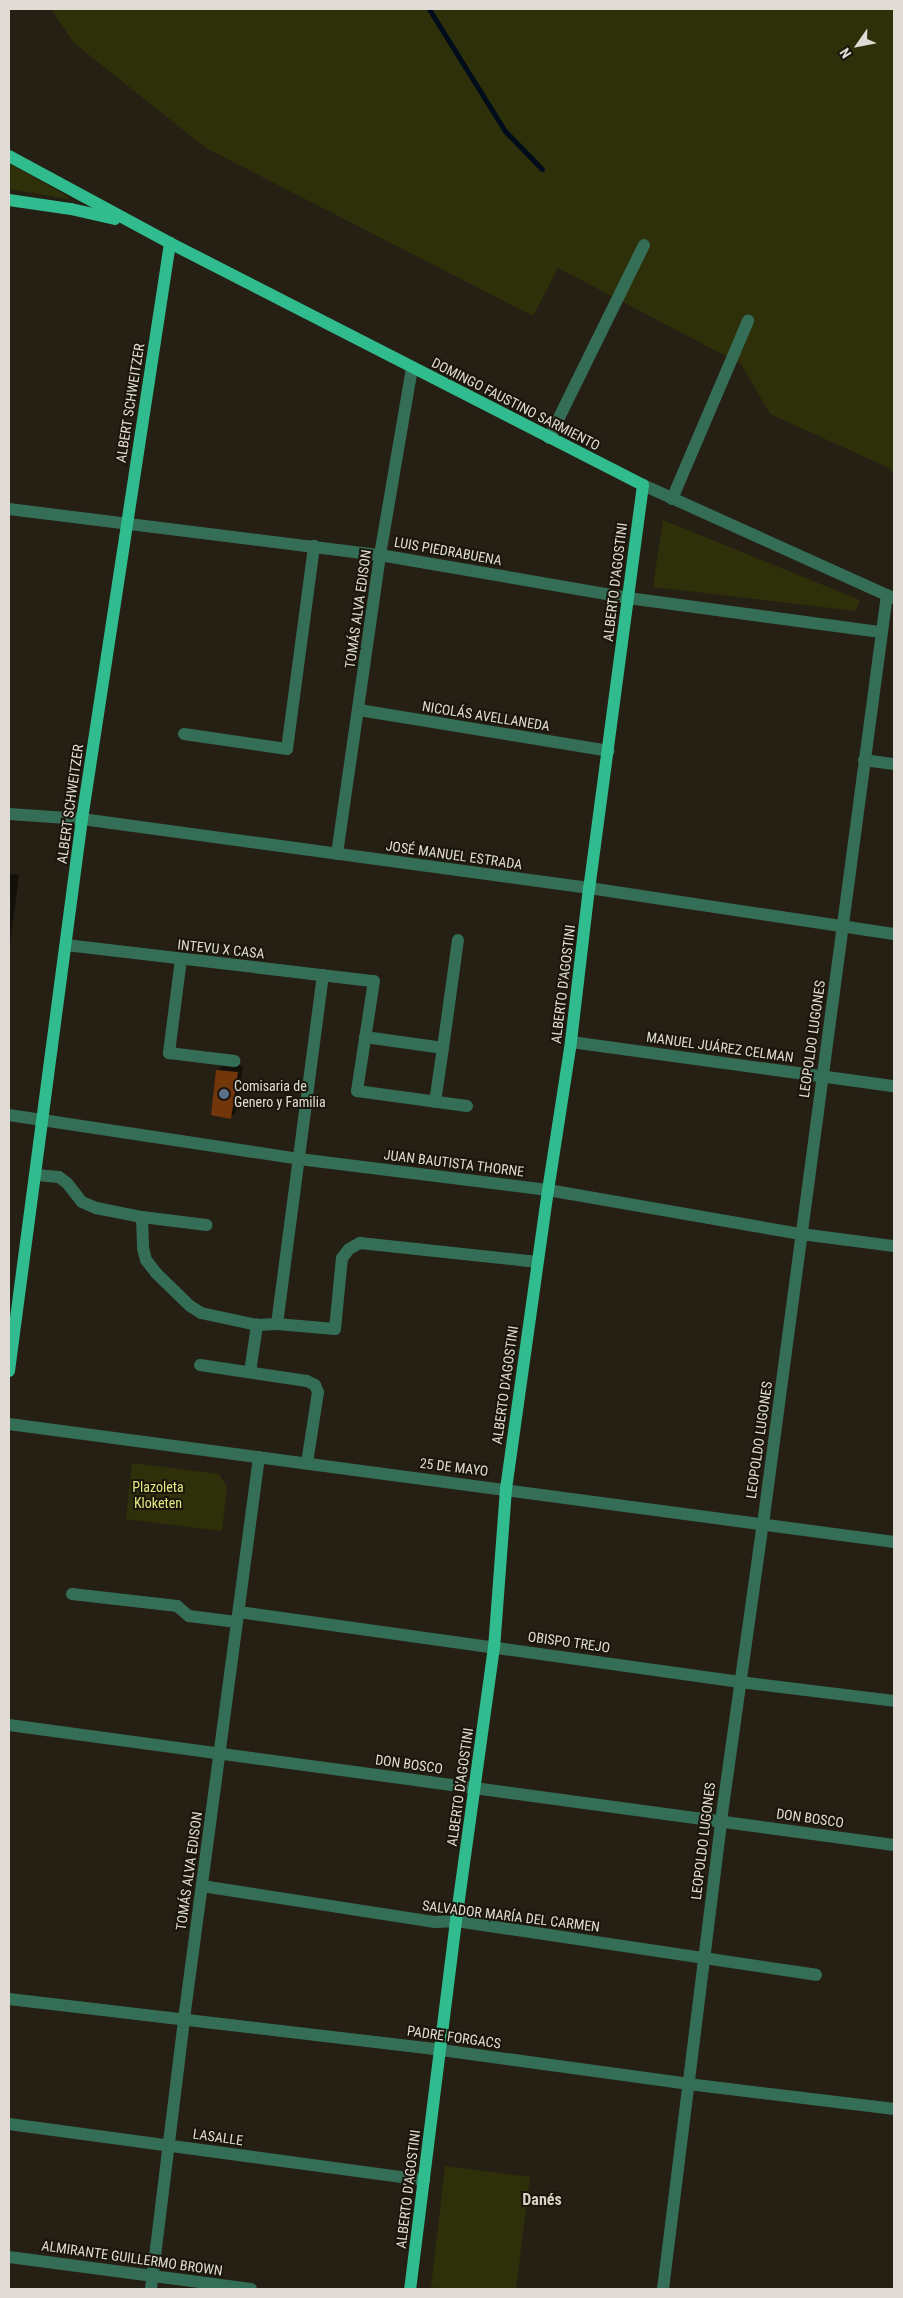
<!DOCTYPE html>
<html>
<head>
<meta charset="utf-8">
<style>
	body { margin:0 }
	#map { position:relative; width:903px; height:2298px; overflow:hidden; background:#251f14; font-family:"Roboto Condensed",sans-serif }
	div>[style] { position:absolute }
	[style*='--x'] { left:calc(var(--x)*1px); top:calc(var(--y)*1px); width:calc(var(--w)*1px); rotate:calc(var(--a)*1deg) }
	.green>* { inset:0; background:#2e3009 }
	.shadow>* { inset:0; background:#0007 }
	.stream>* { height:5px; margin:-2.5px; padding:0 2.5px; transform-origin:2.5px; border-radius:2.5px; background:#000c1b }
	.building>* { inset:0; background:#72360b }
	.minor>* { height:12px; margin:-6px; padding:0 6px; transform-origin:6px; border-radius:6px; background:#346e57 }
	.major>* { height:12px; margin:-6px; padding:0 6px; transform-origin:6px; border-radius:6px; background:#30bc8e }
	.dots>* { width:14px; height:14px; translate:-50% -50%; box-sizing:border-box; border:2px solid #1b160b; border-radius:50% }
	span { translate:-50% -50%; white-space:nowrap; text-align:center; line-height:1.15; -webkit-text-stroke:4px #1b160b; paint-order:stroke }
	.street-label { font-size:14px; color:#e0dcd5 }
	.poi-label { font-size:14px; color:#e0dcd5 }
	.left { translate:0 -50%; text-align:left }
	.park-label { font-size:14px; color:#e1e980 }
	.quarter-label { font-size:16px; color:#d9d1c3; font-weight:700 }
	.frame { position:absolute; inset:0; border:10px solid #e0dcd5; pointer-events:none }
	.north { position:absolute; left:833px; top:20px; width:50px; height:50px; -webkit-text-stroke:4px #1b160b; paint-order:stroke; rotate:237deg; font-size:14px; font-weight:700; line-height:20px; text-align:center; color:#e0dcd5 }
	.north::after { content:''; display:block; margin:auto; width:18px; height:22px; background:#e0dcd5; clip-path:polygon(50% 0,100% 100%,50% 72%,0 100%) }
</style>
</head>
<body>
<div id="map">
	<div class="green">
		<div style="clip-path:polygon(51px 9px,894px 9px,894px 474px,889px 468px,770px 414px,741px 364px,558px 268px,533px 316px,206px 148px,74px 43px)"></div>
		<div style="clip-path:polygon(9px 163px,69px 197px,68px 199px,9px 189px)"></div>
		<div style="clip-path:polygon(663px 520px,860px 600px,856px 611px,653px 587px)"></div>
		<div style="clip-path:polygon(132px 1463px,219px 1474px,227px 1487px,222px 1531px,126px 1519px)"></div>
		<div style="clip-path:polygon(445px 2166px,530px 2177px,516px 2289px,446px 2289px,431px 2287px)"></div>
	</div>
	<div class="shadow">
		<div style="clip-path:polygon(9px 874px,19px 875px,9px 952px)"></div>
		<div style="clip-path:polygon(223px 1065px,243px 1066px,236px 1112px,231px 1117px,218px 1071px)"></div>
	</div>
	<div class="stream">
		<div style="--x:429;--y:9;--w:144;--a:58.1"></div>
		<div style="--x:505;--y:131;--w:53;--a:45.8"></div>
	</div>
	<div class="building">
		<div style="clip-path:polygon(216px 1070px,238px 1072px,231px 1119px,211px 1115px)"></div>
	</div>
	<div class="minor">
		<div style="--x:549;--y:438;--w:215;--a:-63.8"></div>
		<div style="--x:643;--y:485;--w:274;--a:24.3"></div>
		<div style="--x:672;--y:499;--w:194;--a:-66.9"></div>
		<div style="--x:9;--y:509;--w:374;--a:7.1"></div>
		<div style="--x:380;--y:555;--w:252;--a:9.8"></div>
		<div style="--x:628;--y:598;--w:255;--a:7.7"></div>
		<div style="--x:359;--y:710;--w:253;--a:9.3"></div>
		<div style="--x:184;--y:734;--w:104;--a:8.3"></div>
		<div style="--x:287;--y:749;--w:205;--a:-82.4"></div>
		<div style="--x:864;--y:760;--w:30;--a:8"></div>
		<div style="--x:9;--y:814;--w:73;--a:3.9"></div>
		<div style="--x:82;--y:819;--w:512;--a:7.75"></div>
		<div style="--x:589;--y:888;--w:308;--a:8.6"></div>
		<div style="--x:337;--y:854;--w:302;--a:-81.8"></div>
		<div style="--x:380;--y:555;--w:190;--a:-80.3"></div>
		<div style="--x:66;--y:945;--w:310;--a:6.7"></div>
		<div style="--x:374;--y:981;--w:111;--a:98.8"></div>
		<div style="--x:357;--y:1091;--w:111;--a:7.8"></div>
		<div style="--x:181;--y:959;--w:95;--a:97.3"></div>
		<div style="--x:169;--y:1053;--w:66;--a:6.9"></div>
		<div style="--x:365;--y:1037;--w:79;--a:8"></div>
		<div style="--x:443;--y:1048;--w:109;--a:-82.1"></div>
		<div style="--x:571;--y:1042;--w:326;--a:7.8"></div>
		<div style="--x:435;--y:1102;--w:55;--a:-81.6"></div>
		<div style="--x:9;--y:1115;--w:293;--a:8.6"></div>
		<div style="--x:299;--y:1159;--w:251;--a:7.1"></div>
		<div style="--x:548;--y:1190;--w:257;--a:9.9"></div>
		<div style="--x:801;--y:1234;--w:94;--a:7.4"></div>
		<div style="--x:36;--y:1175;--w:23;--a:5"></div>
		<div style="--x:59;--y:1177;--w:10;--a:37"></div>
		<div style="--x:67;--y:1183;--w:24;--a:52"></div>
		<div style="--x:82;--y:1202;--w:15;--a:23"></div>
		<div style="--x:96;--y:1208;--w:47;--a:11.1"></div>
		<div style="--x:142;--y:1217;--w:65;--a:7"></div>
		<div style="--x:142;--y:1217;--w:31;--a:88"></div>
		<div style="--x:143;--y:1248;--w:12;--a:76"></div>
		<div style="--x:146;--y:1260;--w:16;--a:52"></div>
		<div style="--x:156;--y:1273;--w:47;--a:44.1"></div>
		<div style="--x:190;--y:1306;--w:13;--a:32"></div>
		<div style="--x:201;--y:1313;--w:57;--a:12.1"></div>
		<div style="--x:257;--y:1325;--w:20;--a:-3"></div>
		<div style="--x:277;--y:1324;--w:58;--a:4.9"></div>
		<div style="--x:335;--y:1329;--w:71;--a:-84.4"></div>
		<div style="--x:342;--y:1258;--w:11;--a:-52"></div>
		<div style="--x:349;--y:1249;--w:13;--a:-29"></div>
		<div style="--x:360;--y:1243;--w:178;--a:6.1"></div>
		<div style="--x:277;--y:1324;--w:352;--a:-82.5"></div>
		<div style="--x:200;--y:1365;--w:108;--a:8.5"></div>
		<div style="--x:307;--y:1381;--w:9;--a:27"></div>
		<div style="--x:315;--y:1385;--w:8;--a:67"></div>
		<div style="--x:318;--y:1392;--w:72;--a:98.8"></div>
		<div style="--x:250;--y:1372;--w:48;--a:-81.5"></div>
		<div style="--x:9;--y:1424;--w:893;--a:7.59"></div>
		<div style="--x:72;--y:1594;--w:106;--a:6.5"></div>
		<div style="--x:177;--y:1606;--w:16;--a:40"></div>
		<div style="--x:189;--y:1616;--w:48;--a:7.1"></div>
		<div style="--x:239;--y:1612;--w:506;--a:7.95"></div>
		<div style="--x:740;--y:1682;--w:155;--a:7"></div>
		<div style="--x:9;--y:1725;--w:893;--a:7.72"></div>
		<div style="--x:202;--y:1886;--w:236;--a:8.8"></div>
		<div style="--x:435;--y:1922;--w:21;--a:-3"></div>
		<div style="--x:456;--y:1921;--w:364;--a:8.5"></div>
		<div style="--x:9;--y:1999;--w:435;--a:6.7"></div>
		<div style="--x:441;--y:2050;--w:249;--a:7.8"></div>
		<div style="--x:688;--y:2084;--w:208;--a:6.9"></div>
		<div style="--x:9;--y:2124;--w:419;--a:7.7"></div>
		<div style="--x:9;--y:2257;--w:244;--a:7.5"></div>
		<div style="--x:151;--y:2289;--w:272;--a:-83"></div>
		<div style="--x:184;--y:2019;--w:567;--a:-82.4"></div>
		<div style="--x:663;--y:2289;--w:472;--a:-82.9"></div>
		<div style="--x:721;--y:1821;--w:300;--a:-82"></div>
		<div style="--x:763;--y:1524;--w:937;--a:-82.4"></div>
	</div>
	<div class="major">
		<div style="--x:9;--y:156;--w:183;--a:28.4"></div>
		<div style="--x:170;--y:243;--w:531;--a:27.1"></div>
		<div style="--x:643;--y:485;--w:407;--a:97.6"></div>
		<div style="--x:589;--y:888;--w:155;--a:96.7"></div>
		<div style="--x:571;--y:1042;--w:150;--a:98.8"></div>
		<div style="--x:548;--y:1190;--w:302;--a:98"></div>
		<div style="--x:506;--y:1489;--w:158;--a:94.3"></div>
		<div style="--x:494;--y:1647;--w:277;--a:97.9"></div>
		<div style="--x:456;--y:1921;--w:371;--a:97.1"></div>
		<div style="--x:9;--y:200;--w:63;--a:8.3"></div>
		<div style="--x:71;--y:209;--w:45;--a:12.8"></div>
		<div style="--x:9;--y:1371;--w:557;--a:-82.47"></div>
		<div style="--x:82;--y:819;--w:583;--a:-81.31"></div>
	</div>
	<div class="dots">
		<div style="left:224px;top:1094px;background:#5c6f8a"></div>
	</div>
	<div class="street-label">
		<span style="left:130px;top:403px;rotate:-81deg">ALBERT SCHWEITZER</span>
		<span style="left:516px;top:404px;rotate:27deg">DOMINGO FAUSTINO SARMIENTO</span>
		<span style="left:448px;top:551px;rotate:10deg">LUIS PIEDRABUENA</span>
		<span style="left:615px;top:582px;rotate:-83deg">ALBERTO D'AGOSTINI</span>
		<span style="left:358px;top:609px;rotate:-82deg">TOMÁS ALVA EDISON</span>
		<span style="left:486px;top:716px;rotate:9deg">NICOLÁS AVELLANEDA</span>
		<span style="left:70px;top:804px;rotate:-82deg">ALBERT SCHWEITZER</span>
		<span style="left:454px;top:855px;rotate:8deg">JOSÉ MANUEL ESTRADA</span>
		<span style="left:221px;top:949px;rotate:6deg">INTEVU X CASA</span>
		<span style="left:563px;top:984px;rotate:-83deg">ALBERTO D'AGOSTINI</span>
		<span style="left:812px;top:1039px;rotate:-82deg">LEOPOLDO LUGONES</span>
		<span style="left:720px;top:1047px;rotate:8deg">MANUEL JUÁREZ CELMAN</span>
		<span style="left:454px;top:1163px;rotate:7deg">JUAN BAUTISTA THORNE</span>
		<span style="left:505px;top:1385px;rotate:-82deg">ALBERTO D'AGOSTINI</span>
		<span style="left:759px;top:1440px;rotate:-82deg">LEOPOLDO LUGONES</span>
		<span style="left:454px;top:1467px;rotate:7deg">25 DE MAYO</span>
		<span style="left:569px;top:1642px;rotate:8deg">OBISPO TREJO</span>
		<span style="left:409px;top:1764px;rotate:8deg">DON BOSCO</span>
		<span style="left:460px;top:1787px;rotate:-82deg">ALBERTO D'AGOSTINI</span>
		<span style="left:810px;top:1818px;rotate:8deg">DON BOSCO</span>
		<span style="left:703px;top:1841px;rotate:-83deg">LEOPOLDO LUGONES</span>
		<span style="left:189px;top:1871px;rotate:-82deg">TOMÁS ALVA EDISON</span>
		<span style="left:511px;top:1916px;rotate:7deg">SALVADOR MARÍA DEL CARMEN</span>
		<span style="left:454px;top:2037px;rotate:8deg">PADRE FORGACS</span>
		<span style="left:218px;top:2137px;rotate:8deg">LASALLE</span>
		<span style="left:408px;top:2189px;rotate:-83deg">ALBERTO D'AGOSTINI</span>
		<span style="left:132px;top:2258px;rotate:8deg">ALMIRANTE GUILLERMO BROWN</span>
	</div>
	<div class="poi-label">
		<span class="left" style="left:234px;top:1094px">Comisaria de<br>Genero y Familia</span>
	</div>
	<div class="park-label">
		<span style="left:158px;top:1495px">Plazoleta<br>Kloketen</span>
	</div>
	<div class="quarter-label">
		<span style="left:542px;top:2200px">Danés</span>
	</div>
	<div class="frame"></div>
	<div class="north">N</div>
</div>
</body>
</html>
